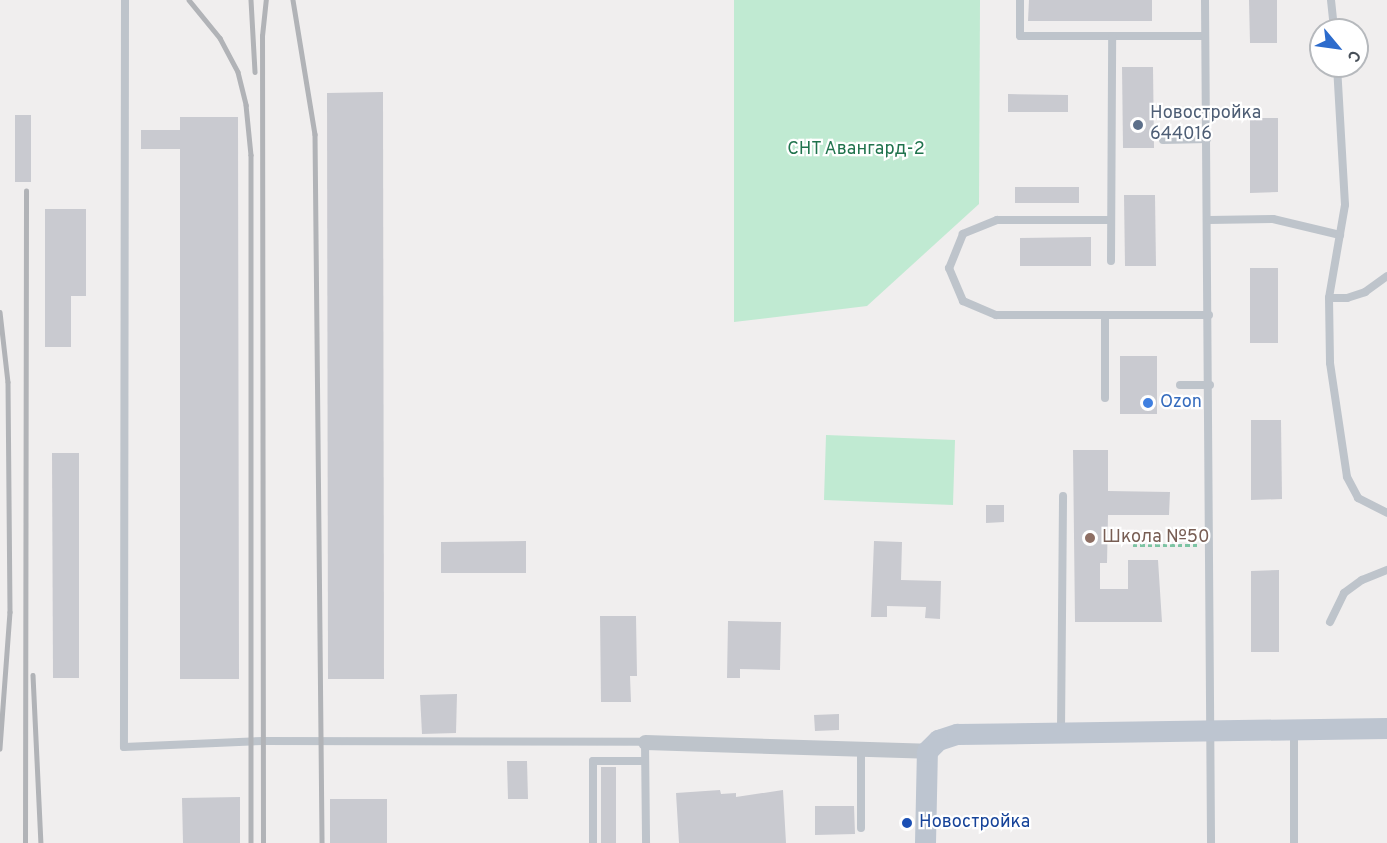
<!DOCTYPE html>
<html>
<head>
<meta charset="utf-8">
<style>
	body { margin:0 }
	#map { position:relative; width:1387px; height:843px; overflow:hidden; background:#f0eeee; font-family:Overpass,sans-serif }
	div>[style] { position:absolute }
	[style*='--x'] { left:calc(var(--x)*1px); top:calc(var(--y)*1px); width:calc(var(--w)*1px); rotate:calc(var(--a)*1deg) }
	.green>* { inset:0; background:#c0ead2 }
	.building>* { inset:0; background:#c9cad0 }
	.path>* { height:3px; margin-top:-1.5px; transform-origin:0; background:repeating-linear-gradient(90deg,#7cc4a3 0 4.5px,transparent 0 7.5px) }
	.lane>* { height:8px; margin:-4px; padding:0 4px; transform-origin:4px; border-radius:4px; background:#bec4cb }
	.street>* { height:15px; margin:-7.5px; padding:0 7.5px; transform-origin:7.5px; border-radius:7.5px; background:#bec4cb }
	.secondary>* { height:21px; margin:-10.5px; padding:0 10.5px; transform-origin:10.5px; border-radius:10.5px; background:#bdc5d0 }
	.rail>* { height:4.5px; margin:-2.25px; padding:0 2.25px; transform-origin:2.25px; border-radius:2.25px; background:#b1b3b7 }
	.dots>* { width:16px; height:16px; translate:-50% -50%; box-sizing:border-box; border:3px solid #fff; border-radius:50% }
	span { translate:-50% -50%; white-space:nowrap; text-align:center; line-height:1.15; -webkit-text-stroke:4.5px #fff; paint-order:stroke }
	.service-label { font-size:18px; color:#4e5e75 }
	.left { translate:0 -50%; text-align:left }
	.park-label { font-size:18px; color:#20734d }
	.shop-label { font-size:18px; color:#366cbe }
	.education-label { font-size:18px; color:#785e54 }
	.transit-label { font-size:18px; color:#164399 }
	.north { position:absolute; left:1309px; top:18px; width:60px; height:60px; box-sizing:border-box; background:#fff; border:2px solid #b6b9bd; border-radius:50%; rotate:119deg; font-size:16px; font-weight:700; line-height:24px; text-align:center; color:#485059 }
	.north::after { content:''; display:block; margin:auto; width:21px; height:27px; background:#2c6bcc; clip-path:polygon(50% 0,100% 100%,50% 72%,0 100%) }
</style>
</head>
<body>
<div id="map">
	<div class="green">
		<div style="clip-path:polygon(734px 0,980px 0,979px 204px,867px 306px,734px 322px)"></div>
		<div style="clip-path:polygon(826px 435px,955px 440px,953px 505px,824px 500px)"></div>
	</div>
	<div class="building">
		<div style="clip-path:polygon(1029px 0,1152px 0,1152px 21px,1028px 21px)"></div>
		<div style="clip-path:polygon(1249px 0,1277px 0,1277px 43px,1250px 43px)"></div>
		<div style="clip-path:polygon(1122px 67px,1153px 67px,1154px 148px,1123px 148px)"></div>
		<div style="clip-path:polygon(383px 92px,384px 679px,328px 679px,327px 93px)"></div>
		<div style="clip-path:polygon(1008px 94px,1068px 95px,1068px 112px,1008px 112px)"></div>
		<div style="clip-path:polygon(15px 115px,31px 115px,31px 182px,15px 182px)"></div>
		<div style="clip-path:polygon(180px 117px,238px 117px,239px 679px,180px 679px,180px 149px,141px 149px,141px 130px,180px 130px)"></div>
		<div style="clip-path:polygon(1250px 118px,1278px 118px,1278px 192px,1250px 193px)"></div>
		<div style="clip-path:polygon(1015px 187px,1079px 187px,1079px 203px,1015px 203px)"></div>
		<div style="clip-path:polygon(1124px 195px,1155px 195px,1156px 266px,1125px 266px)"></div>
		<div style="clip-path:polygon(45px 209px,86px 209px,86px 296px,71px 296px,71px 347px,45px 347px)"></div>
		<div style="clip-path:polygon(1091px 237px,1091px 266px,1020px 266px,1020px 238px)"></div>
		<div style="clip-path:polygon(1250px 268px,1278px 268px,1278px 343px,1250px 343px)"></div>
		<div style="clip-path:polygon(1120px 356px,1157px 356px,1157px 414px,1120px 414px)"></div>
		<div style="clip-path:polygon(1251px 420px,1281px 420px,1282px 499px,1251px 500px)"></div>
		<div style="clip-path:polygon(1073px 450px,1108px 450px,1108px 491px,1170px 492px,1169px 515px,1108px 515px,1107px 563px,1100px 563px,1100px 589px,1128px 589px,1128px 560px,1158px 560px,1162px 622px,1075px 622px)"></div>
		<div style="clip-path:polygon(52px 453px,79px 453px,79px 678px,53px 678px)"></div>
		<div style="clip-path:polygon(986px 505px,1004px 505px,1004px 522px,986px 523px)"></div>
		<div style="clip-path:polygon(526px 541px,526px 573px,441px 573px,441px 542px)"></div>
		<div style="clip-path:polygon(874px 541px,902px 542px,901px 580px,941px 581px,940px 619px,925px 618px,926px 607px,887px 606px,887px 617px,871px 617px)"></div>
		<div style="clip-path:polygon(1279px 570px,1279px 652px,1251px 652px,1251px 571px)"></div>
		<div style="clip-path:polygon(600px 616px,636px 616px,637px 676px,630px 676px,631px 702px,601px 702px)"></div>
		<div style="clip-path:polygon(728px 621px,781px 622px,780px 670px,740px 669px,740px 678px,727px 678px)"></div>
		<div style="clip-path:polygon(457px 694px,456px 733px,422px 734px,420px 695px)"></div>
		<div style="clip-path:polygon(839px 714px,839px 730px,815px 731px,814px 715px)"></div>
		<div style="clip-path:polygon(507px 761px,527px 761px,528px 799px,508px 799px)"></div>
		<div style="clip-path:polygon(601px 767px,616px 767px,616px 843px,601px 843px)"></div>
		<div style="clip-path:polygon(720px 790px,721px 794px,736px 793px,736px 797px,783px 790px,786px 843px,679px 843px,676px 793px)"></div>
		<div style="clip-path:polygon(240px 797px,240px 843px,183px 843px,182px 798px)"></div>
		<div style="clip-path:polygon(330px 799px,387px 799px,387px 843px,330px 843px)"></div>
		<div style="clip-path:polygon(815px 806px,854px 806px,855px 834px,815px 835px)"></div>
	</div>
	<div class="path">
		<div style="--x:1133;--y:545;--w:66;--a:0"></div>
	</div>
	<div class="lane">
		<div style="--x:125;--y:0;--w:747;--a:90.08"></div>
		<div style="--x:124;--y:747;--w:139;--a:-2.5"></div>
		<div style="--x:263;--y:741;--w:382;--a:0.1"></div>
		<div style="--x:645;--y:742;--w:101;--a:89.4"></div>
		<div style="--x:1020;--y:0;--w:36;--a:90"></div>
		<div style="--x:1020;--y:36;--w:185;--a:0"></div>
		<div style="--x:1205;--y:0;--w:843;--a:89.59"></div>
		<div style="--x:1331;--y:0;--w:30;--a:84"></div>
		<div style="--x:1337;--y:66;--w:139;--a:86.7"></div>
		<div style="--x:1345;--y:205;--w:94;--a:99.8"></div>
		<div style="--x:1329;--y:298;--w:65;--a:89.1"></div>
		<div style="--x:1330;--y:363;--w:115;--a:81.5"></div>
		<div style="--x:1347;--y:477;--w:24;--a:62"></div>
		<div style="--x:1358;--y:498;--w:33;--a:27"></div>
		<div style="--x:1163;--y:140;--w:44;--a:-1.3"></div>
		<div style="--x:1111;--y:220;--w:114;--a:180"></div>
		<div style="--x:997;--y:220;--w:37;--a:158"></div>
		<div style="--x:963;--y:234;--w:37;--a:112"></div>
		<div style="--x:949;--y:268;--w:36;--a:67"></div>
		<div style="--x:963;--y:301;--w:36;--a:23"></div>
		<div style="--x:996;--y:315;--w:213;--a:0"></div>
		<div style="--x:1209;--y:220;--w:64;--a:-0.9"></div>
		<div style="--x:1273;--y:219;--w:69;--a:13.4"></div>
		<div style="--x:1111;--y:261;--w:225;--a:-89.7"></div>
		<div style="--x:1329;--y:298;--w:18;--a:0"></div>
		<div style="--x:1347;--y:298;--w:19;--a:-18"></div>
		<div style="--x:1365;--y:292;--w:27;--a:-36"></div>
		<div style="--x:1180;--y:385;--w:30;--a:0"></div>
		<div style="--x:1105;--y:398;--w:83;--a:-90"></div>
		<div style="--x:1330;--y:622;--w:32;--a:-64"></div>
		<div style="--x:1344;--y:593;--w:22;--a:-36"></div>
		<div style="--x:1362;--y:580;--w:27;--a:-22"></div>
		<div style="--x:1061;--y:730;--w:234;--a:-89.5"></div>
		<div style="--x:1294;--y:730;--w:113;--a:90"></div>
		<div style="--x:861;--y:750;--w:78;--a:90"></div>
		<div style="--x:593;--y:843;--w:82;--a:-90"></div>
		<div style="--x:593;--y:761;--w:51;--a:0"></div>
	</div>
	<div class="street">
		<div style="--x:645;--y:742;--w:282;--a:1.8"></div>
	</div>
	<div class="secondary">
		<div style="--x:925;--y:843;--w:92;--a:-88.8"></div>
		<div style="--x:927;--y:751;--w:16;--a:-45"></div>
		<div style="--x:938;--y:740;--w:20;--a:-18"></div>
		<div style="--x:957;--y:734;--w:430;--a:-0.8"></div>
	</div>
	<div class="rail">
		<div style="--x:189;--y:0;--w:49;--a:50.8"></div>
		<div style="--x:220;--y:38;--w:38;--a:62"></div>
		<div style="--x:238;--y:72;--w:34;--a:76"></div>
		<div style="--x:246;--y:105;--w:50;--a:84.3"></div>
		<div style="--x:251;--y:155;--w:688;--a:90"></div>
		<div style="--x:251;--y:0;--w:72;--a:86.8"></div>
		<div style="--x:293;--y:0;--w:136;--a:80.7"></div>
		<div style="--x:315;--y:134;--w:709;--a:89.43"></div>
		<div style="--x:0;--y:312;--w:70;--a:83.5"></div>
		<div style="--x:8;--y:382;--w:230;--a:89.5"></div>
		<div style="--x:10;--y:612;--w:137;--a:94.2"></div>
		<div style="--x:33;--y:675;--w:168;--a:87.3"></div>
		<div style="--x:25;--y:843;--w:652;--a:-89.91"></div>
		<div style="--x:263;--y:843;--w:807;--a:-90.07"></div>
		<div style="--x:262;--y:36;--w:36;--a:-84"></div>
	</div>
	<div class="dots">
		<div style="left:1138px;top:125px;background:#5c6f8a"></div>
		<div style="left:1148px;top:403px;background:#3f7fe0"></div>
		<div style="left:1090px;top:538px;background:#8d6e63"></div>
		<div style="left:907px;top:823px;background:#1a4fb4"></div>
	</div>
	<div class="service-label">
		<span class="left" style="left:1150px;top:125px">Новостройка<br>644016</span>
	</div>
	<div class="park-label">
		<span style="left:856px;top:150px">СНТ Авангард-2</span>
	</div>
	<div class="shop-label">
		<span class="left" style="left:1160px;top:403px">Ozon</span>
	</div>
	<div class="education-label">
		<span class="left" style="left:1102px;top:538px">Школа №50</span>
	</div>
	<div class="transit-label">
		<span class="left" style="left:919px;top:823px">Новостройка</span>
	</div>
	<div class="north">С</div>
</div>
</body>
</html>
